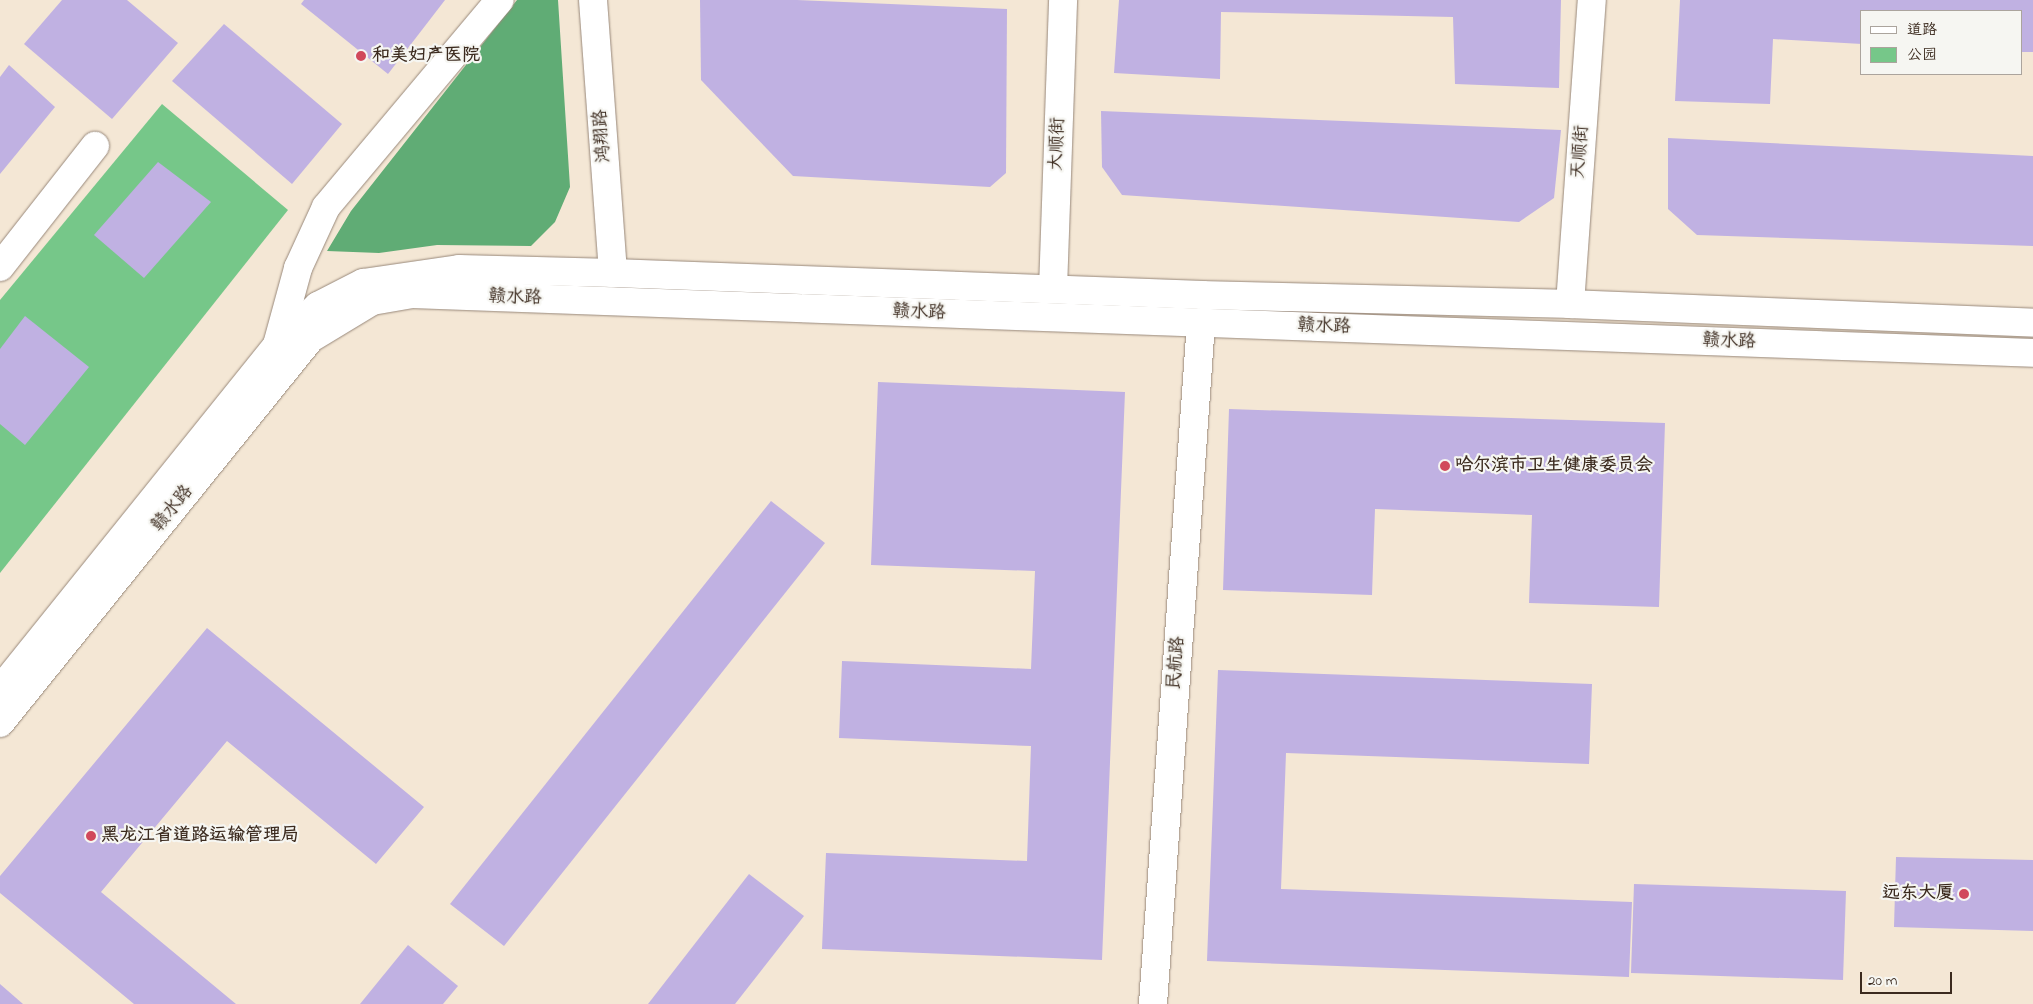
<!DOCTYPE html>
<html>
<head>
<meta charset="utf-8">
<style>
	body { margin:0 }
	#map { position:relative; width:2033px; height:1004px; overflow:hidden; background:#f4e7d5; font-family:"Indie Flower","LXGW WenKai TC",sans-serif }
	div>[style] { position:absolute }
	[style*='--x'] { left:calc(var(--x)*1px); top:calc(var(--y)*1px); width:calc(var(--w)*1px); rotate:calc(var(--a)*1deg) }
	.green>* { inset:0; background:#76c789 }
	.forest>* { inset:0; background:#60ac75 }
	.building>* { inset:0; background:#c0b1e2 }
	.roads { filter:drop-shadow(0 0 1px #98887a) drop-shadow(0 0 1px #98887a) }
	.minor>* { height:28px; margin:-14px; padding:0 14px; transform-origin:14px; border-radius:14px; background:#fff }
	.major>* { height:28px; margin:-14px; padding:0 14px; transform-origin:14px; border-radius:14px; background:#fff }
	.dots>* { width:14px; height:14px; translate:-50% -50%; box-sizing:border-box; border:2px solid #f6f6f2; border-radius:50% }
	span { translate:-50% -50%; white-space:nowrap; text-align:center; line-height:1.15; -webkit-text-stroke:4.5px #f6f6f2; paint-order:stroke }
	.poi-label { font-size:18px; color:#3b2a1e; font-weight:700 }
	.left { translate:0 -50%; text-align:left }
	.right { translate:-100% -50%; text-align:right }
	.street-label { font-size:18px; color:#3b2a1e }
	.legend { position:absolute; left:1860px; top:10px; width:162px; height:65px; box-sizing:border-box; background:#f6f6f2; border:1px solid #aba49d; margin:0; padding:6px 9px; list-style:none; font-size:15px; color:#3b2a1e }
	.legend li { display:flex; align-items:center; gap:10px; height:25px }
	.legend b { width:25px; border:1px solid #aba49d }
	.scale { position:absolute; left:1860px; top:972px; width:92px; height:22px; box-sizing:border-box; border:2px solid #3b2a1e; border-top:0; padding-left:6px; font-size:15px; line-height:18px; white-space:nowrap; color:#3b2a1e; -webkit-text-stroke:4px #f6f6f2; paint-order:stroke }
</style>
</head>
<body>
<div id="map">
	<div class="green">
		<div style="clip-path:polygon(162px 104px,288px 210px,0 573px,0 300px)"></div>
	</div>
	<div class="forest">
		<div style="clip-path:polygon(517px 0,558px 0,570px 187px,555px 222px,531px 246px,437px 245px,379px 253px,327px 251px,351px 211px)"></div>
	</div>
	<div class="building">
		<div style="clip-path:polygon(62px 0,127px 0,178px 43px,112px 119px,24px 44px)"></div>
		<div style="clip-path:polygon(304px 0,445px 0,388px 74px,301px 4px)"></div>
		<div style="clip-path:polygon(700px 0,797px 0,1007px 9px,1006px 173px,990px 187px,793px 176px,701px 80px)"></div>
		<div style="clip-path:polygon(1119px 0,1561px 0,1559px 88px,1455px 84px,1453px 17px,1221px 12px,1220px 79px,1114px 73px)"></div>
		<div style="clip-path:polygon(1680px 0,2033px 0,2033px 52px,2022px 52px,2022px 11px,1862px 11px,1862px 44px,1773px 39px,1770px 104px,1675px 101px)"></div>
		<div style="clip-path:polygon(224px 24px,342px 124px,292px 184px,172px 81px)"></div>
		<div style="clip-path:polygon(9px 65px,55px 107px,0 174px,0 77px)"></div>
		<div style="clip-path:polygon(1101px 111px,1561px 130px,1554px 198px,1519px 222px,1122px 195px,1102px 167px)"></div>
		<div style="clip-path:polygon(1668px 138px,2033px 156px,2033px 246px,1697px 235px,1668px 209px)"></div>
		<div style="clip-path:polygon(158px 162px,211px 202px,144px 278px,94px 235px)"></div>
		<div style="clip-path:polygon(25px 316px,89px 367px,25px 445px,0 424px,0 349px)"></div>
		<div style="clip-path:polygon(878px 382px,1125px 392px,1102px 960px,822px 949px,826px 853px,1027px 861px,1031px 746px,839px 738px,842px 661px,1031px 669px,1035px 571px,871px 565px)"></div>
		<div style="clip-path:polygon(1229px 409px,1665px 423px,1659px 607px,1529px 603px,1532px 515px,1375px 509px,1372px 595px,1223px 590px)"></div>
		<div style="clip-path:polygon(771px 501px,825px 543px,504px 946px,450px 904px)"></div>
		<div style="clip-path:polygon(207px 628px,424px 807px,376px 864px,227px 741px,101px 892px,236px 1004px,134px 1004px,0 893px,0 876px)"></div>
		<div style="clip-path:polygon(1218px 670px,1592px 684px,1589px 764px,1286px 753px,1281px 889px,1632px 902px,1629px 977px,1207px 961px)"></div>
		<div style="clip-path:polygon(1896px 857px,2033px 860px,2033px 931px,1894px 927px)"></div>
		<div style="clip-path:polygon(749px 874px,804px 916px,735px 1004px,648px 1004px)"></div>
		<div style="clip-path:polygon(1634px 884px,1846px 891px,1843px 980px,1631px 973px)"></div>
		<div style="clip-path:polygon(408px 945px,458px 986px,443px 1004px,360px 1004px)"></div>
		<div style="clip-path:polygon(0 984px,23px 1004px,0 1004px)"></div>
	</div>
	<div class="roads">
		<div class="minor">
			<div style="--x:0;--y:267;--w:154;--a:-51.9"></div>
			<div style="--x:1053;--y:289;--w:289;--a:-88"></div>
			<div style="--x:1570;--y:304;--w:305;--a:-85.9"></div>
			<div style="--x:277;--y:345;--w:80;--a:-74.7"></div>
			<div style="--x:298;--y:268;--w:67;--a:-65.3"></div>
			<div style="--x:326;--y:207;--w:270;--a:-50"></div>
			<div style="--x:1153;--y:1004;--w:683;--a:-85.97"></div>
		</div>
		<div class="major">
			<div style="--x:593;--y:0;--w:274;--a:85.8"></div>
			<div style="--x:0;--y:690;--w:442;--a:-51.2"></div>
			<div style="--x:277;--y:345;--w:57;--a:-43.6"></div>
			<div style="--x:318;--y:306;--w:51;--a:-27.1"></div>
			<div style="--x:363;--y:283;--w:97;--a:-8.3"></div>
			<div style="--x:459;--y:269;--w:154;--a:1.5"></div>
			<div style="--x:613;--y:273;--w:590;--a:2.14"></div>
			<div style="--x:1203;--y:295;--w:367;--a:1.4"></div>
			<div style="--x:1570;--y:304;--w:463;--a:2.3"></div>
			<div style="--x:0;--y:723;--w:495;--a:-51.1"></div>
			<div style="--x:311;--y:338;--w:71;--a:-31.2"></div>
			<div style="--x:372;--y:301;--w:41;--a:-9.9"></div>
			<div style="--x:412;--y:294;--w:1622;--a:2.08"></div>
		</div>
	</div>
	<div class="dots">
		<div style="left:361px;top:56px;background:#d1495b"></div>
		<div style="left:1445px;top:466px;background:#d1495b"></div>
		<div style="left:91px;top:836px;background:#d1495b"></div>
		<div style="left:1964px;top:894px;background:#d1495b"></div>
	</div>
	<div class="poi-label">
		<span class="left" style="left:372px;top:56px">和美妇产医院</span>
		<span class="left" style="left:1455px;top:466px">哈尔滨市卫生健康委员会</span>
		<span class="left" style="left:101px;top:836px">黑龙江省道路运输管理局</span>
		<span class="right" style="left:1954px;top:894px">远东大厦</span>
	</div>
	<div class="street-label">
		<span style="left:603px;top:136px;rotate:-94deg">鸿翔路</span>
		<span style="left:1058px;top:144px;rotate:-88deg">大顺街</span>
		<span style="left:1581px;top:152px;rotate:-86deg">天顺街</span>
		<span style="left:515px;top:298px;rotate:2deg">赣水路</span>
		<span style="left:919px;top:313px;rotate:2deg">赣水路</span>
		<span style="left:1324px;top:327px;rotate:2deg">赣水路</span>
		<span style="left:1729px;top:342px;rotate:2deg">赣水路</span>
		<span style="left:173px;top:509px;rotate:-51deg">赣水路</span>
		<span style="left:1177px;top:663px;rotate:-86deg">民航路</span>
	</div>
	<ul class="legend">
	<li><b style="height:6px;background:#fff"></b>道路</li>
	<li><b style="height:14px;background:#76c789"></b>公园</li>
	</ul>
	<div class="scale">20 m</div>
</div>
</body>
</html>
